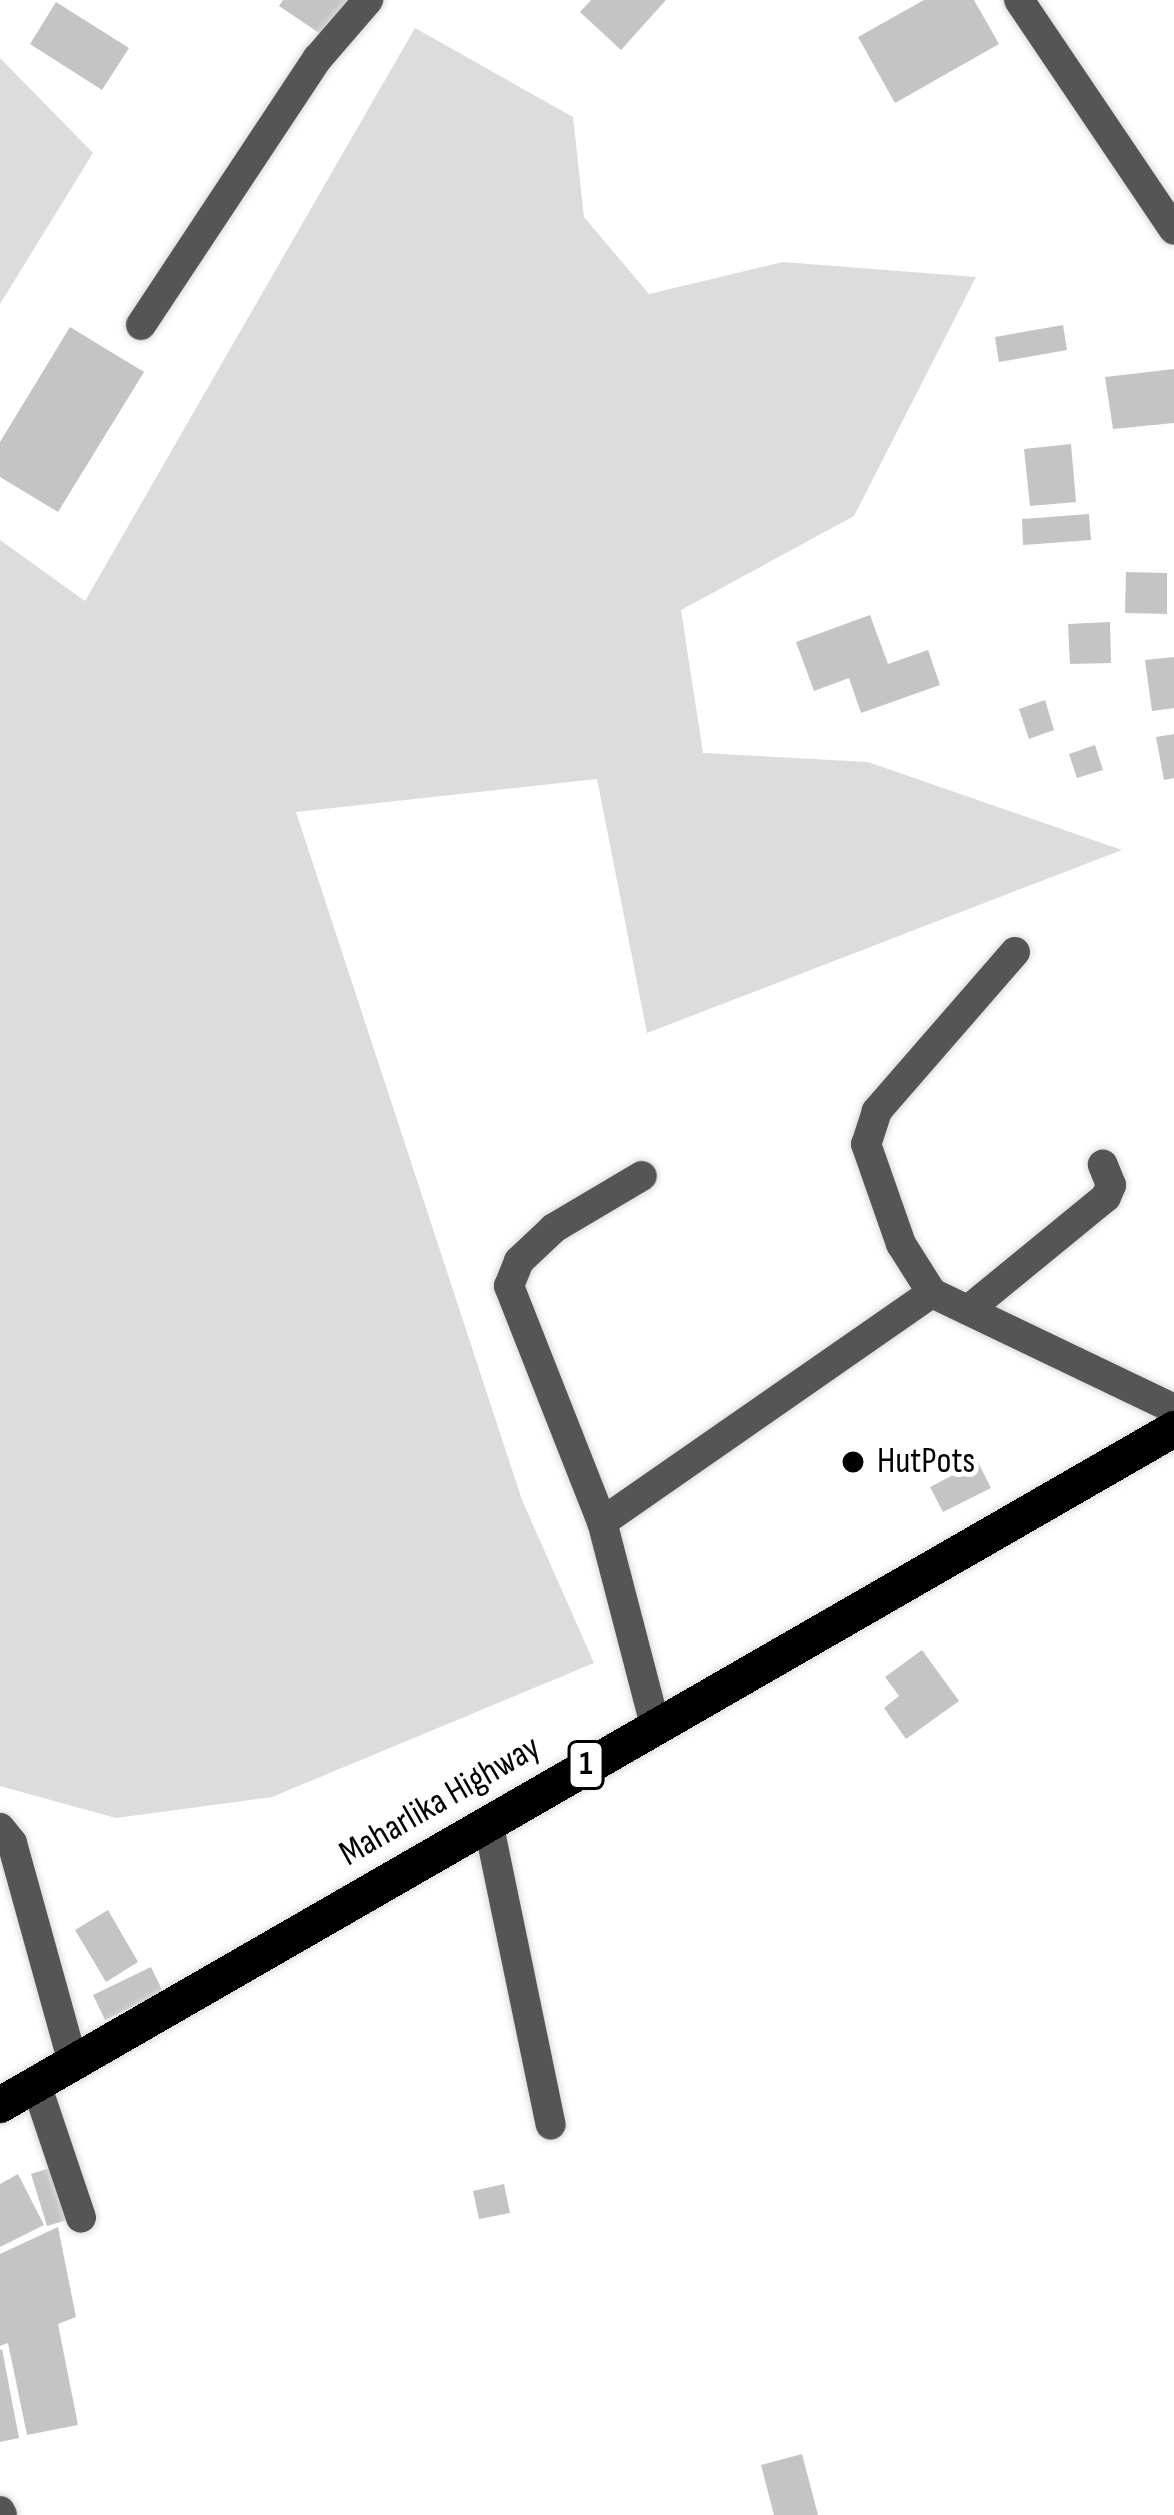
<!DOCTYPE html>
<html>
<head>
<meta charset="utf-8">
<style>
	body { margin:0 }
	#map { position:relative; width:1174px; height:2515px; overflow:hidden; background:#fff; font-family:"Sofia Sans Condensed",sans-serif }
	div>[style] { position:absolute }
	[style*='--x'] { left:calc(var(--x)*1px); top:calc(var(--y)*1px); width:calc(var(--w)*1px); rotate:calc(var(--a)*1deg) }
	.green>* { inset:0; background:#dcdcdc }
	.building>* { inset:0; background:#c4c4c4 }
	.roads { filter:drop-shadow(0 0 3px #dbdbdb) drop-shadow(0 0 3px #dbdbdb) }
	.minor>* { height:30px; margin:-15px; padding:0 15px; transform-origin:15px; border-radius:15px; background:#555 }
	.highway>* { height:36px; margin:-18px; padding:0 18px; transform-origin:18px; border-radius:18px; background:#000 }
	.dots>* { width:33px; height:33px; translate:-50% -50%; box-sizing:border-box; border:6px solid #fff; border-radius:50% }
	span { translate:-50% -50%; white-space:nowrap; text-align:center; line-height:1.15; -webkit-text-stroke:10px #fff; paint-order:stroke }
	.shield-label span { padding:3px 9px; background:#fff; border:3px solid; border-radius:9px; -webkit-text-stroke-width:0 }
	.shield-label { font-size:33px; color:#000; font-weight:700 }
	.poi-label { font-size:36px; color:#000 }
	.left { translate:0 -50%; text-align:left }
	.street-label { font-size:36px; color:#000 }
</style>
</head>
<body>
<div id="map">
	<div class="green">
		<div style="clip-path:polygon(415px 28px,573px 117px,584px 217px,649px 294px,783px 262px,976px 277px,854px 516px,681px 610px,703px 753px,868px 762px,1122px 850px,647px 1033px,597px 779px,296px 812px,522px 1500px,594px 1663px,272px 1797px,116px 1818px,0 1786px,0 540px,85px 601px)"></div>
		<div style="clip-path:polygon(0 58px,93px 153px,0 304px)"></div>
	</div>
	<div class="building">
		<div style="clip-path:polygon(283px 0,350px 0,325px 37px,279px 6px)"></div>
		<div style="clip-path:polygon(591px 0,666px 0,621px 50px,580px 12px)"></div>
		<div style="clip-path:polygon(924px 0,974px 0,999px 44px,895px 103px,858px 37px)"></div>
		<div style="clip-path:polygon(56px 2px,129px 48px,102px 90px,30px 44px)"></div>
		<div style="clip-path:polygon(1063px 325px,1067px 350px,999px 362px,995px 337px)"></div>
		<div style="clip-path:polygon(70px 327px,144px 372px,58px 512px,0 477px,0 442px)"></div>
		<div style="clip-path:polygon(1174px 369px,1174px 423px,1113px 429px,1105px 377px)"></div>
		<div style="clip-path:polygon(1071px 444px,1076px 502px,1030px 506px,1024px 449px)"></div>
		<div style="clip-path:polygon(1089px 514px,1091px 540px,1023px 545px,1022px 519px)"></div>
		<div style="clip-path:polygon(1126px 572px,1167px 573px,1167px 614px,1125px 613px)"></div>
		<div style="clip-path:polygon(870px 615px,888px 664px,928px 650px,940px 685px,861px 713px,849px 678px,814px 691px,796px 642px)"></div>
		<div style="clip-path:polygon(1110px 622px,1111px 663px,1070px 664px,1068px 624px)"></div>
		<div style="clip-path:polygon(1174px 657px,1174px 708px,1152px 711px,1145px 660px)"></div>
		<div style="clip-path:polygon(1045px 700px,1054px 730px,1029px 739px,1019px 709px)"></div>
		<div style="clip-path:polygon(1174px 734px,1174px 778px,1164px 780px,1156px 737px)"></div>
		<div style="clip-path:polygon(1095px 745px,1103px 770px,1077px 778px,1069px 754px)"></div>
		<div style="clip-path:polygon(978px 1462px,991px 1488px,943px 1512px,930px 1487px)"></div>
		<div style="clip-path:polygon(922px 1650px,959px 1701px,906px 1739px,884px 1708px,899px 1696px,885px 1677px)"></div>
		<div style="clip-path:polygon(108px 1910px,138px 1962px,106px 1982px,75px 1930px)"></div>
		<div style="clip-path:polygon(151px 1967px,163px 1992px,105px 2020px,93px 1995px)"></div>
		<div style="clip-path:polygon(53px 2167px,70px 2219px,47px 2226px,31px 2174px)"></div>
		<div style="clip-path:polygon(18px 2174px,44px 2225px,0 2247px,0 2184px)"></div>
		<div style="clip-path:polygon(504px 2184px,510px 2213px,479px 2219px,473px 2191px)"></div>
		<div style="clip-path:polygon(58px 2227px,76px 2317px,58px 2324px,78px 2425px,27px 2435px,8px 2343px,0 2346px,0 2254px)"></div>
		<div style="clip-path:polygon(2px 2349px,19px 2438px,0 2442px,0 2350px)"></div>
		<div style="clip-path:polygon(802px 2454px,818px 2515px,774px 2515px,761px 2465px)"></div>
	</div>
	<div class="roads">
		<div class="minor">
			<div style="--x:1019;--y:0;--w:277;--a:56"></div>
			<div style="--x:141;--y:325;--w:320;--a:-56.5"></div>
			<div style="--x:318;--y:58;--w:77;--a:-49.2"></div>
			<div style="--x:1015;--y:952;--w:211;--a:131"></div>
			<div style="--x:877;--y:1111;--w:35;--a:108"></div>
			<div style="--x:866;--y:1144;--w:106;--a:70.7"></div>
			<div style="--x:901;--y:1244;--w:58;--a:57.7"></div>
			<div style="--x:932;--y:1293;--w:268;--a:25.6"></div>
			<div style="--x:968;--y:1310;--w:178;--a:-39.3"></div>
			<div style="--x:1106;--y:1197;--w:13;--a:-67"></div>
			<div style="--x:1111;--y:1185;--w:22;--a:-112"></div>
			<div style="--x:602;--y:1522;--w:254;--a:-111.5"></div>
			<div style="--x:509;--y:1286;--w:27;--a:-68"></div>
			<div style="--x:519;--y:1261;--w:48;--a:-43.3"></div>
			<div style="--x:554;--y:1228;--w:102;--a:-30.6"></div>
			<div style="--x:655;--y:1725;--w:210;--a:-104.6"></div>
			<div style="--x:602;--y:1522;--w:402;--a:-34.8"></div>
			<div style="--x:488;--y:1822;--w:309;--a:78.3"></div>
			<div style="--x:0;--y:1828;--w:19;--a:51"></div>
			<div style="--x:12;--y:1843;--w:228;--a:74.5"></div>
			<div style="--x:36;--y:2084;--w:141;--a:71.4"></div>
			<div style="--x:0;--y:2511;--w:4;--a:63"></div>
		</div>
		<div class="highway">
			<div style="--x:0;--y:2105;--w:1355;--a:-29.93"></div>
		</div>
	</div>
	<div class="dots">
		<div style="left:853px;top:1462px;background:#000"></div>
	</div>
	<div class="shield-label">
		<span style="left:586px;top:1765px">1</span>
	</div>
	<div class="poi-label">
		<span class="left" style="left:877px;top:1462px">HutPots</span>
	</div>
	<div class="street-label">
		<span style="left:440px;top:1801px;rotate:-30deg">Maharlika Highway</span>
	</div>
</div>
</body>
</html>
